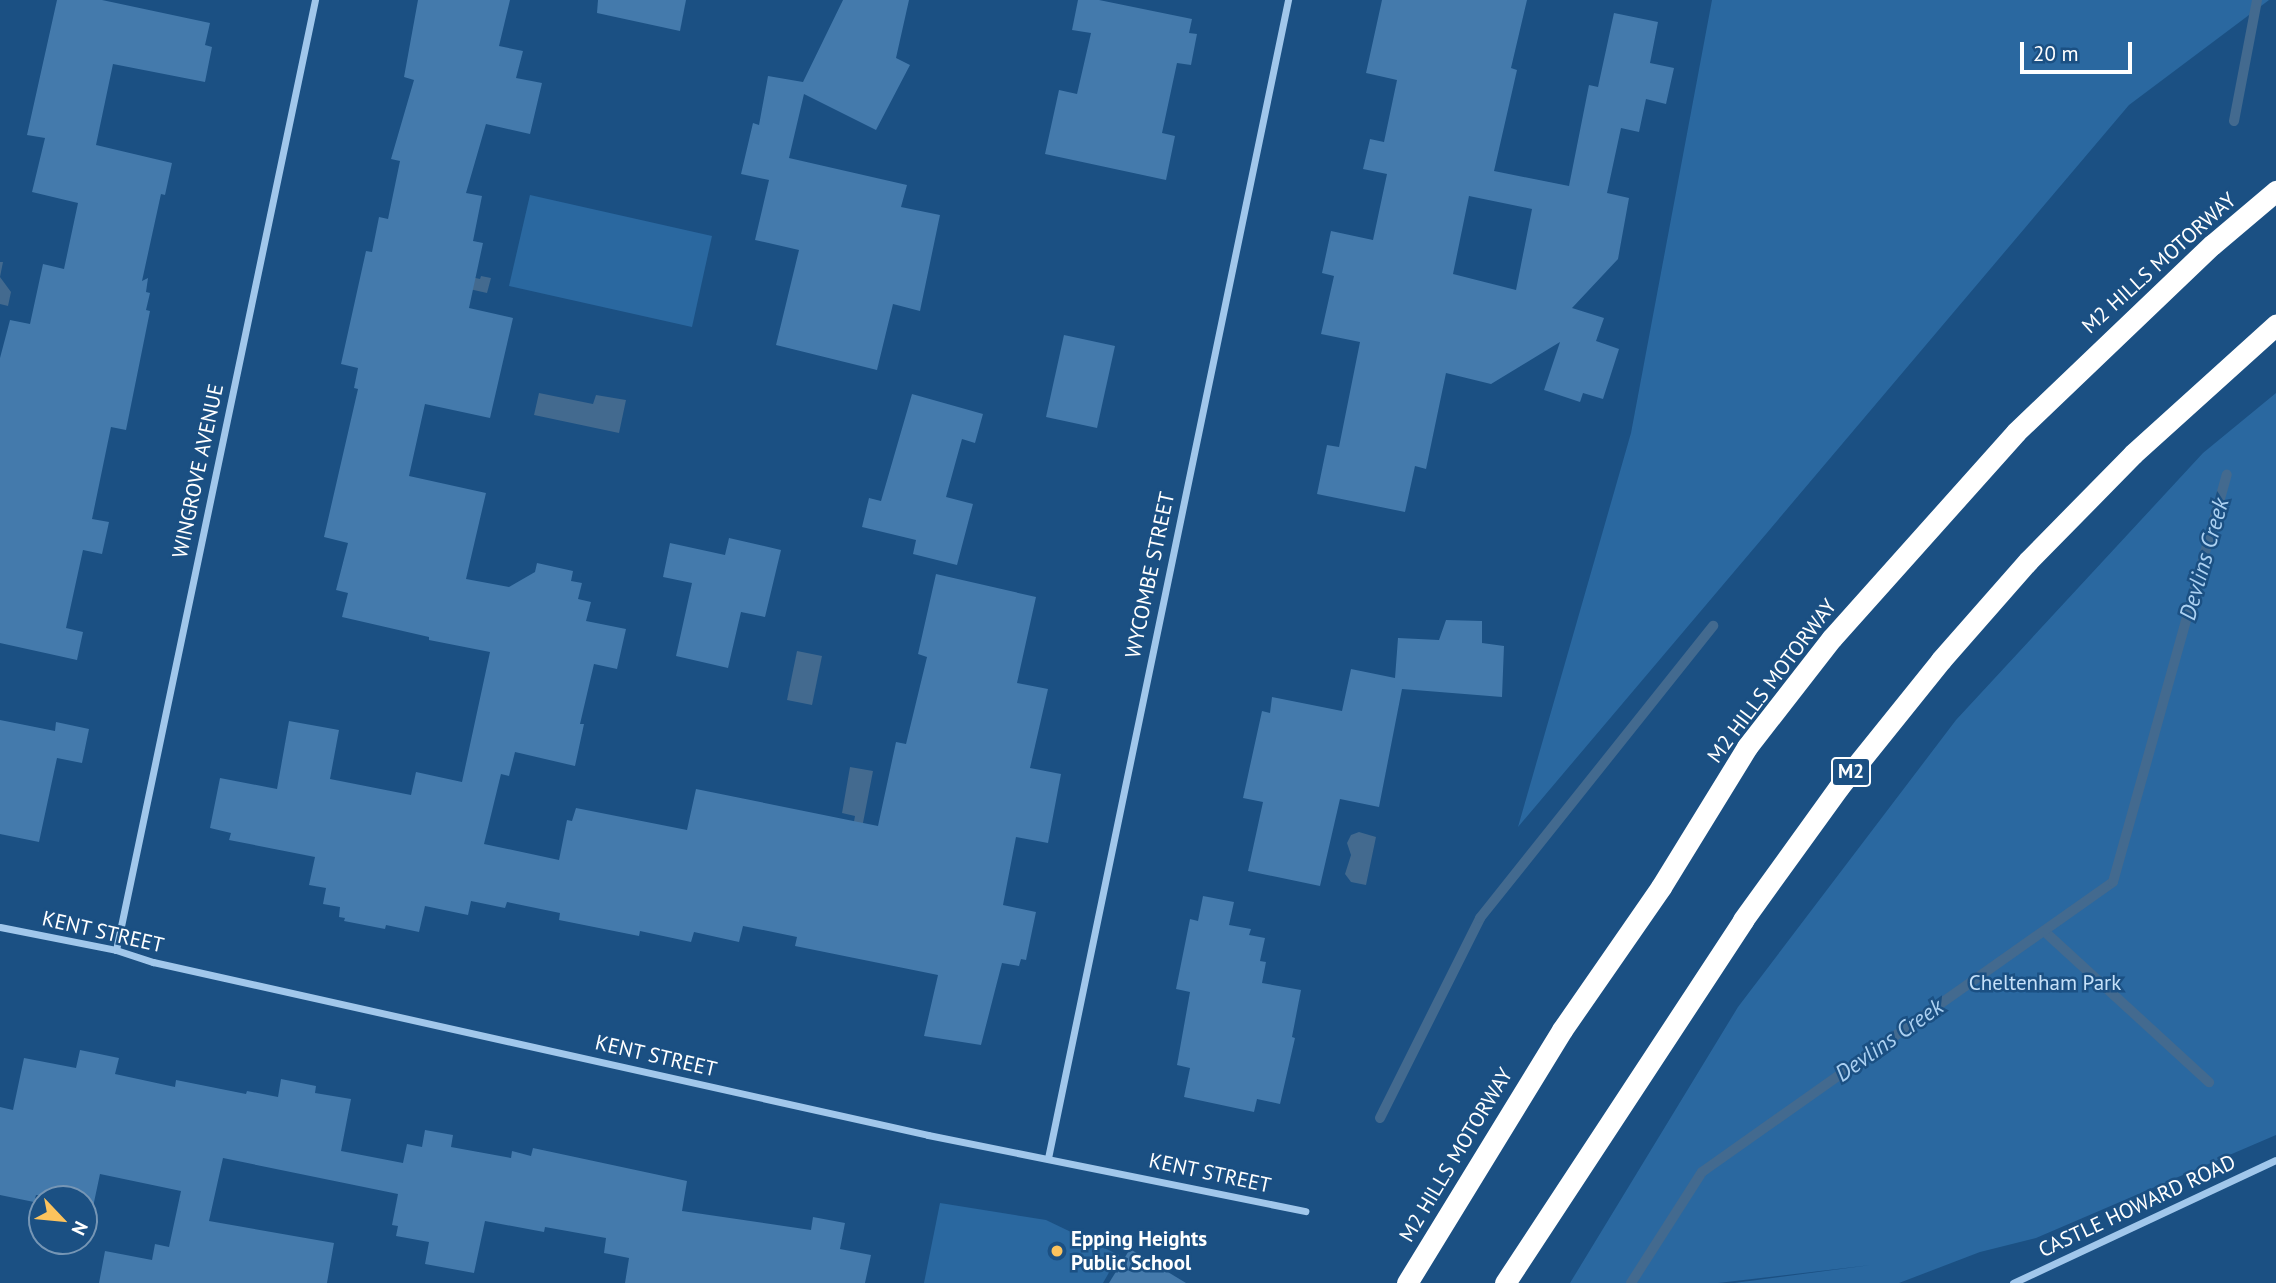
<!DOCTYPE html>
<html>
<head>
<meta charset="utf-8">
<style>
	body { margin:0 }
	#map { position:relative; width:2276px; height:1283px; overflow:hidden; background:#1b5083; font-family:"PT Sans",sans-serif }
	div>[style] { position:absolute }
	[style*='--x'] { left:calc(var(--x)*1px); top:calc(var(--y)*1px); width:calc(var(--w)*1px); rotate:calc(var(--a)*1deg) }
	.green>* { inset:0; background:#2a68a0 }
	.water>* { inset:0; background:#436a8f }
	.stream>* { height:10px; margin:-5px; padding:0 5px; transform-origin:5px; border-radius:5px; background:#436a8f }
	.building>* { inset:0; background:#447aac }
	.minor>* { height:7px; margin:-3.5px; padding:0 3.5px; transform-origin:3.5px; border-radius:3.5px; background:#a1c7eb }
	.motorway>* { height:21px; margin:-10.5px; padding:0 10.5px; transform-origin:10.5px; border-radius:10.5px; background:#fff }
	.dots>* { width:19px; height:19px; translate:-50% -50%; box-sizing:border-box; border:4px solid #1b5083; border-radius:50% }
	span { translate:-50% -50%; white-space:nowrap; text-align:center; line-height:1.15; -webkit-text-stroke:5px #1b5083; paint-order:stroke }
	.shield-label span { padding:2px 5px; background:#1b5083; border:2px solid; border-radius:5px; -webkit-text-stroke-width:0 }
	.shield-label { font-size:19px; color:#fff; font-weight:700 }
	.street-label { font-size:21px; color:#fff }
	.park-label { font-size:21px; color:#c5e0f8 }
	.poi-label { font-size:21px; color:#fff; font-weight:700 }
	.left { translate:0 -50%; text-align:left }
	.water-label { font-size:23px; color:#acd1f2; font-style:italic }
	.north { position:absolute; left:28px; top:1185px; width:70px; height:70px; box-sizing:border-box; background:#1b5083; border:2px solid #7696b5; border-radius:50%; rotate:116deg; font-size:19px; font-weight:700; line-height:28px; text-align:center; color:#fff }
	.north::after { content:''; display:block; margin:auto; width:24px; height:32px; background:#fcc35d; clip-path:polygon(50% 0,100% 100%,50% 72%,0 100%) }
	.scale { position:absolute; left:2020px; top:42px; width:112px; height:32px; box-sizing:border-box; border:4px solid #fff; border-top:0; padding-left:9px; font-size:21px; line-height:24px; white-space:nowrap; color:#fff; -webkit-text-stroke:5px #1b5083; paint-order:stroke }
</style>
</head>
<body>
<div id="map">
	<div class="green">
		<div style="clip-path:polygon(1712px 0,2269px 0,2129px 105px,1518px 827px,1631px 433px)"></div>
		<div style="clip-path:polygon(530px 195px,712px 236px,692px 327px,509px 286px)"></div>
		<div style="clip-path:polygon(2276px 393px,2276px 1135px,2036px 1238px,1980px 1252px,1899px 1283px,1734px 1283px,1871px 1265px,1718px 1283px,1570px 1283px,1738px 1007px,1956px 720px,2203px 453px)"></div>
		<div style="clip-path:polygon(940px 1203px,1046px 1220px,1119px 1255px,1103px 1283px,924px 1283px)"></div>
	</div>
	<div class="water">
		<div style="clip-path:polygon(0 262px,3px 262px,0 277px,11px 292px,8px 306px,0 304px)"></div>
		<div style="clip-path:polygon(409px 263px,480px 279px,481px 276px,491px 278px,487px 293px,407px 275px)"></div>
		<div style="clip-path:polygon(539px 393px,593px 404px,596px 395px,626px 400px,619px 433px,534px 415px)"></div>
		<div style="clip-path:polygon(797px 651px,822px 656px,812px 705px,787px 700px)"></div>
		<div style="clip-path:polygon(850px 767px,873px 771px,862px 828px,853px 827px,855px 816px,842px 813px)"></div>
		<div style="clip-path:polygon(1359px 832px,1376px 837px,1366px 885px,1351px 882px,1345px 874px,1351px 855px,1347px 843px,1351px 835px)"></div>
	</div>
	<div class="stream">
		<div style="--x:2234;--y:121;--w:123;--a:-79.2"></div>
		<div style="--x:2044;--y:931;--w:224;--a:42.5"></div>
		<div style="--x:1380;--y:1118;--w:224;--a:-63.4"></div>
		<div style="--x:1480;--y:918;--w:374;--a:-51.4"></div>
		<div style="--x:1631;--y:1283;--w:132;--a:-57.4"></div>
		<div style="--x:1702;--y:1172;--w:503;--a:-35.21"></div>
		<div style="--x:2113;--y:882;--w:423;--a:-74.4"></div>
	</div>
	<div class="building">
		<div style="clip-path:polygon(57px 0,102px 0,210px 23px,205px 45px,212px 47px,205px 82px,113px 64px,96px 145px,172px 163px,165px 195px,161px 194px,142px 281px,148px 278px,146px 292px,150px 293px,146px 310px,150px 311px,126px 430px,111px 427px,92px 519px,109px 522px,102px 554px,83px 550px,66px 628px,83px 632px,77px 660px,0 643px,0 358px,10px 320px,30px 324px,43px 264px,64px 269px,78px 203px,32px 192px,45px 138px,27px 135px)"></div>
		<div style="clip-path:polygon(418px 0,510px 0,499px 46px,523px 51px,516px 78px,542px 83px,530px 134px,486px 124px,466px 193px,482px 196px,473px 241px,483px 243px,469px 308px,513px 318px,490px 418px,425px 404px,409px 476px,486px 493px,466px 579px,509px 587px,535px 572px,537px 563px,573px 571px,571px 581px,582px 583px,578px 599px,591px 602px,586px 621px,626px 629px,617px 669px,594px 664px,580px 724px,584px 724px,575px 766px,515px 752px,509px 776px,501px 774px,484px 844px,559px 860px,567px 820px,572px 821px,576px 808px,687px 830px,696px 789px,878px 826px,896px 742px,906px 744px,927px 657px,918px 654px,936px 574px,1036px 597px,1017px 683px,1048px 689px,1030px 768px,1061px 774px,1048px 843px,1016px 837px,1003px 905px,1036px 912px,1026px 960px,1021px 959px,1019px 966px,1002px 963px,981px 1045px,924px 1036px,938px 975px,795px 946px,797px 937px,743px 926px,739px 942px,694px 932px,691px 942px,640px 931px,639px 936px,559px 920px,560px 913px,507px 902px,505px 908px,471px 901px,468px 915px,425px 906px,419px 932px,386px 925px,385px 929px,344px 921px,345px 918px,339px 917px,340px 907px,323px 904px,326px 888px,309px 885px,315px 857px,229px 840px,231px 833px,210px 828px,220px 778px,277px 789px,289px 721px,339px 730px,330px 779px,411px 795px,416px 772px,462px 782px,490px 652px,429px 640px,429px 637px,342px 617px,348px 593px,336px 590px,348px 543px,324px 537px,358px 389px,354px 388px,358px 368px,341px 364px,366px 251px,372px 252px,379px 217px,388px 219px,400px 161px,391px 159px,414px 80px,404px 77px)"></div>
		<div style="clip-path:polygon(598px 0,686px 0,680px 31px,597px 13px)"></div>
		<div style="clip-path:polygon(843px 0,909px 0,896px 58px,910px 65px,876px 130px,804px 94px,789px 158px,907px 185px,901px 207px,940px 215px,920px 311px,893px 304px,877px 370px,776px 345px,799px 250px,755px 240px,769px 180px,741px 174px,753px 123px,759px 125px,768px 76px,803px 82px)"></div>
		<div style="clip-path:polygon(1078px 0,1099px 0,1192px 19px,1189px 33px,1197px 34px,1191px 65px,1177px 63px,1162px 133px,1175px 136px,1166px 180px,1045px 154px,1059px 90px,1077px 94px,1091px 33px,1072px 30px)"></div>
		<div style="clip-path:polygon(evenodd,1382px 0,1527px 0,1511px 68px,1517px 70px,1494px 171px,1569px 186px,1589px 85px,1598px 87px,1614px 13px,1658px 22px,1650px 63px,1674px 68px,1666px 104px,1646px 99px,1639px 132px,1621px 128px,1607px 193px,1629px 198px,1618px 259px,1572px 308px,1604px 318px,1596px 341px,1619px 349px,1603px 399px,1583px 393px,1580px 402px,1544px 390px,1560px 342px,1491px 384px,1446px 373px,1426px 469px,1415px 466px,1405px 512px,1317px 494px,1327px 445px,1339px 447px,1360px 342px,1321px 334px,1334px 276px,1322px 273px,1331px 231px,1373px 240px,1387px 174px,1363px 169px,1370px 139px,1384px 142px,1397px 80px,1366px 73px,1382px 0,1469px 196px,1532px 209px,1516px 290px,1453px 274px,1469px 196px)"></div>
		<div style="clip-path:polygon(1064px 335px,1115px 346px,1097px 428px,1046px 417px)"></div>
		<div style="clip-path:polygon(912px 394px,983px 414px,975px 443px,962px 439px,946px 497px,973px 504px,957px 565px,913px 554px,916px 540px,862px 527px,869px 498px,881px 501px)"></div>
		<div style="clip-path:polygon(729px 538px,781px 550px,765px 617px,741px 612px,728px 668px,676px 656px,692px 583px,663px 577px,670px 543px,725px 555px)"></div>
		<div style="clip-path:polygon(1446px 620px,1482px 621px,1482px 643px,1504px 646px,1502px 697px,1402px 689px,1379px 807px,1340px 799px,1320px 886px,1248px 871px,1263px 802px,1243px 798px,1262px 711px,1270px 713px,1272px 697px,1342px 711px,1351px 669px,1395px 678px,1398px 638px,1439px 640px)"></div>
		<div style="clip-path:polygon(0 720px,55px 731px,56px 722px,89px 729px,82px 763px,57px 758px,39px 842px,0 834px)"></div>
		<div style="clip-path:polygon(1203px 896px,1234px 902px,1229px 925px,1251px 929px,1249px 935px,1265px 938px,1260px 961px,1266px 962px,1262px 983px,1301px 990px,1292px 1037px,1295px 1038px,1280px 1104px,1257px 1099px,1254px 1112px,1184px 1097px,1190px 1068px,1177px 1065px,1190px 992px,1176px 989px,1190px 919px,1198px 921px)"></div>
		<div style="clip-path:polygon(80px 1050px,119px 1058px,115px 1074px,175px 1087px,176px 1080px,246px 1094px,247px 1091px,278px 1097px,281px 1079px,316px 1086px,315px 1093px,351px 1099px,341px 1151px,403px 1163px,407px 1144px,422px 1147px,425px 1130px,453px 1135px,451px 1147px,511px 1158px,512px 1151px,531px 1156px,533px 1148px,687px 1181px,682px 1211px,811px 1230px,813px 1217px,845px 1223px,840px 1249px,871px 1255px,865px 1283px,625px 1283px,629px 1258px,604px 1253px,606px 1238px,545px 1227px,544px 1232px,485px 1221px,474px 1273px,425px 1264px,429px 1242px,396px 1236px,398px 1226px,392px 1225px,398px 1194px,223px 1158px,209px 1221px,334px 1243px,327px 1283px,99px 1283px,105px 1251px,152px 1260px,155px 1244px,169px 1247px,181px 1191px,100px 1174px,93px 1207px,84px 1205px,84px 1199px,36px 1195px,34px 1202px,0 1195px,0 1107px,13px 1110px,24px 1058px,76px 1068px)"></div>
		<div style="clip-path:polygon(1130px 1249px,1186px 1283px,1109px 1283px)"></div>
	</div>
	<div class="minor">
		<div style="--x:0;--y:927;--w:118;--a:11.2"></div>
		<div style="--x:116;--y:950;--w:39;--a:18"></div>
		<div style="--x:153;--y:962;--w:794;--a:12.58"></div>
		<div style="--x:928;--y:1135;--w:385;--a:11.4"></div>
		<div style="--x:116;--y:950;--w:971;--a:-78.17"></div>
		<div style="--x:1048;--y:1158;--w:1183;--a:-78.29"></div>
		<div style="--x:2013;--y:1283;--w:290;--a:-25.1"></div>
	</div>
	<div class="motorway">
		<div style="--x:1407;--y:1283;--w:297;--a:-58.5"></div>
		<div style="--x:1562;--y:1030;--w:174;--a:-55.3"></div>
		<div style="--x:1661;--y:887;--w:164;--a:-58.4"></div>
		<div style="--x:1747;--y:747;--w:138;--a:-52.1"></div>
		<div style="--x:1832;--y:638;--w:276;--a:-48.2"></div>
		<div style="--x:2016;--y:432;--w:271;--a:-43.7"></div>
		<div style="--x:2212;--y:245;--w:84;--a:-40.2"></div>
		<div style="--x:1505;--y:1283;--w:434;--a:-56.7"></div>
		<div style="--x:1743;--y:920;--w:164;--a:-54.2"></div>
		<div style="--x:1839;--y:787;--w:163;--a:-51.2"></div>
		<div style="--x:1941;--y:660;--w:132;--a:-48.7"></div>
		<div style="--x:2028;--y:561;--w:150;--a:-45.5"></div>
		<div style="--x:2133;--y:454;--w:193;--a:-42.1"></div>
	</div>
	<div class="dots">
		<div style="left:1057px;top:1251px;background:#fcc35d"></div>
	</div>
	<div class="shield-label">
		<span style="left:1851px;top:772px">M2</span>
	</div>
	<div class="street-label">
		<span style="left:2159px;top:263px;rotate:-42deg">M2 HILLS MOTORWAY</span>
		<span style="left:198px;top:471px;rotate:-78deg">WINGROVE AVENUE</span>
		<span style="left:1150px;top:575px;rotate:-78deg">WYCOMBE STREET</span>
		<span style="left:1772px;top:681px;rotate:-53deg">M2 HILLS MOTORWAY</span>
		<span style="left:103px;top:932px;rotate:13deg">KENT STREET</span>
		<span style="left:656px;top:1056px;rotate:13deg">KENT STREET</span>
		<span style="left:1456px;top:1155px;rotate:-59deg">M2 HILLS MOTORWAY</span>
		<span style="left:1210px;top:1173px;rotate:12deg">KENT STREET</span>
		<span style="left:2137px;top:1206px;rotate:-25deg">CASTLE HOWARD ROAD</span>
	</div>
	<div class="park-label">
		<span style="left:2045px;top:983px">Cheltenham Park</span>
	</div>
	<div class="poi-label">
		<span class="left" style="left:1071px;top:1251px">Epping Heights<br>Public School</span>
	</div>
	<div class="water-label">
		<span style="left:2204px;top:559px;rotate:-74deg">Devlins Creek</span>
		<span style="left:1889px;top:1040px;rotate:-35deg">Devlins Creek</span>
	</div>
	<div class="north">N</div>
	<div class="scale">20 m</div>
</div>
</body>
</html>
